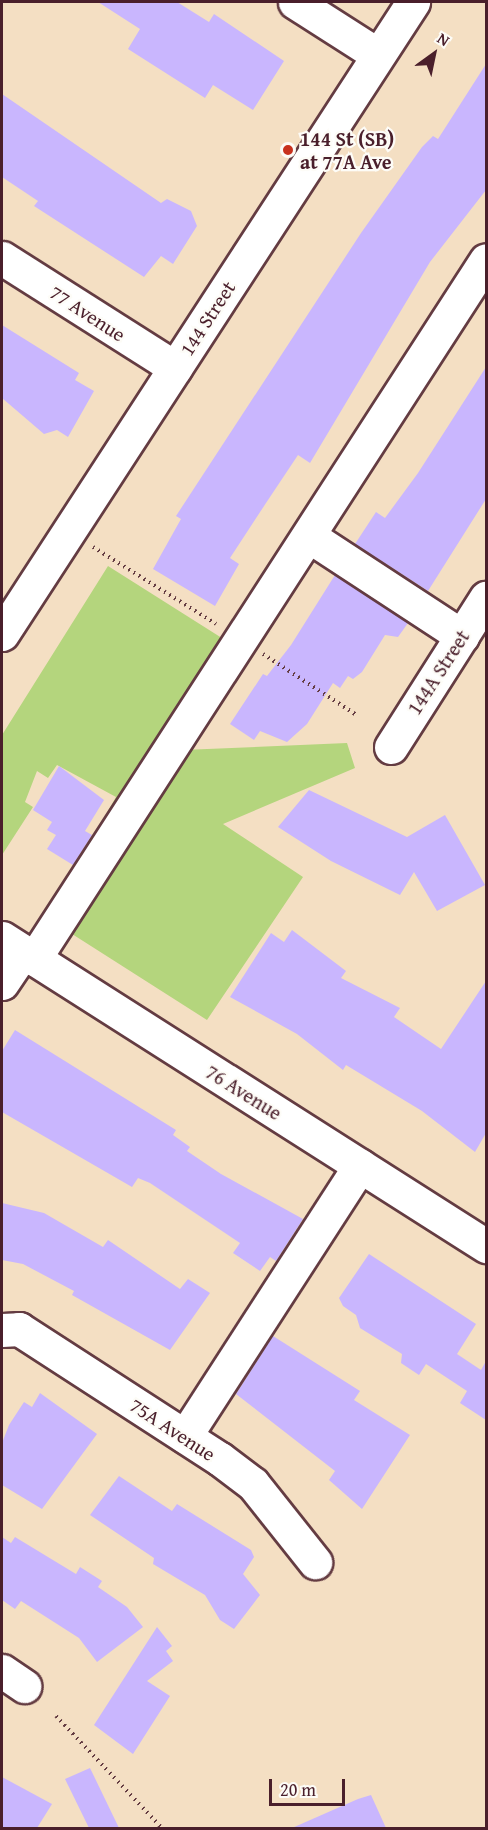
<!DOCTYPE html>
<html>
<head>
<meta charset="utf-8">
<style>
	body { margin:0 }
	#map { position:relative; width:488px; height:1830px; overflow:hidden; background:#f4dfc3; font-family:"Gentium Book Plus",serif }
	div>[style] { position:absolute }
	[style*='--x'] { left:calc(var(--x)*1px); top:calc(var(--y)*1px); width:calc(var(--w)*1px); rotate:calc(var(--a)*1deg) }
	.green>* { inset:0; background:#b4d57d }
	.building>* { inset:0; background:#c9b6fe }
	.path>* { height:4px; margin-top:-2px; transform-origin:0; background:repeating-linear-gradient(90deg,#643c42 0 1.5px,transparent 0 6px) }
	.roads { filter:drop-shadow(2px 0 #643c42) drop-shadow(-2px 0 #643c42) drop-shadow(0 2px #643c42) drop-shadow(0 -2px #643c42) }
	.minor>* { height:33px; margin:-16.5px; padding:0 16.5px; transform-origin:16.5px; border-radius:16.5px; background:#fff }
	.major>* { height:33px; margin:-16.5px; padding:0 16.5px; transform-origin:16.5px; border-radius:16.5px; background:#fff }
	.dots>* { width:16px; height:16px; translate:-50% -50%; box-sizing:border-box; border:3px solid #fdfcf7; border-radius:50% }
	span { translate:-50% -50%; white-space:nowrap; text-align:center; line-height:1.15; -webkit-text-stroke:4.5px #fdfcf7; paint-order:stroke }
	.poi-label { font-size:20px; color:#4a1f2b; font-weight:700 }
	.left { translate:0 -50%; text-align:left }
	.street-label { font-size:20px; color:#4a1f2b }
	.frame { position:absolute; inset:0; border:3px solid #4a1f2b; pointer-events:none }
	.north { position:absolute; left:404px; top:24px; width:60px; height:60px; -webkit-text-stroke:4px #fdfcf7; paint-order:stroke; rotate:33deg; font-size:16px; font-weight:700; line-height:24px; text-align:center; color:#4a1f2b }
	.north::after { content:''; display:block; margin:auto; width:21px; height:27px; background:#4a1f2b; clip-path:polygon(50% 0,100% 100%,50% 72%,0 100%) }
	.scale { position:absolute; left:269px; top:1779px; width:76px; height:27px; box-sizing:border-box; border:3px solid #4a1f2b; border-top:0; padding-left:8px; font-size:18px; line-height:21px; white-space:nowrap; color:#4a1f2b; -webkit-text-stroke:4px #fdfcf7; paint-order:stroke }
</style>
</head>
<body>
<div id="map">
	<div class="green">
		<i style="clip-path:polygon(108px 566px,225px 640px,183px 750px,347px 743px,355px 768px,223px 824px,303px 877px,207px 1020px,47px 918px,116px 797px,57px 765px,48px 778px,37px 771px,25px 802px,33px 807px,2px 855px,2px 735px)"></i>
	</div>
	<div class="building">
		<i style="clip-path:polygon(98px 2px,177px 2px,209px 22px,214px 14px,284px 61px,253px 110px,213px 85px,205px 98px,128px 49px,140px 29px)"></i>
		<i style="clip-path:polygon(486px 64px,486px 190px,430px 262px,310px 463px,298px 455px,266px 503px,230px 558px,239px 564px,215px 606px,153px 569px,181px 519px,176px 516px,361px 233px,422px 147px,433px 136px,438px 139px)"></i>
		<i style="clip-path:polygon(2px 94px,161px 203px,167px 199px,191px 211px,197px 226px,173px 264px,161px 256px,144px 277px,34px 206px,38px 201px,2px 177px)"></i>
		<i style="clip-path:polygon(2px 325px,79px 373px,75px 380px,94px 391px,68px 437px,57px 430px,44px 434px,2px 398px)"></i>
		<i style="clip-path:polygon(486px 367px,486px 499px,428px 591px,355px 544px,376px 512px,385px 518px,418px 473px)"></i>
		<i style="clip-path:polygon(335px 575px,408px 623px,398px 637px,385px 635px,362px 672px,353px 679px,348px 676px,340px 688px,333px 683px,307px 724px,287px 742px,260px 731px,254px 740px,230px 724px,263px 674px,267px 676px,291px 645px)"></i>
		<i style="clip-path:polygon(59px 766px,104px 800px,85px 831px,92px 835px,73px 865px,47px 849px,56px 835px,47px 830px,52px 822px,33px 810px)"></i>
		<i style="clip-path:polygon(309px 790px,407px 837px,445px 815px,485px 885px,437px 911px,414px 872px,400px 895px,331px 861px,278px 827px)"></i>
		<i style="clip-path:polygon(292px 930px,346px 971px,341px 978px,400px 1008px,394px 1017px,441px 1049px,486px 981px,486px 1133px,475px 1152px,422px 1111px,346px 1065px,343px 1070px,297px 1034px,230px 997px,271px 933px,284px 942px)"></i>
		<i style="clip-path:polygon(15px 1030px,176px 1130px,173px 1135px,190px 1147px,187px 1151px,221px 1174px,303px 1219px,276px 1261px,270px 1257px,260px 1271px,233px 1253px,240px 1243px,150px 1183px,138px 1178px,132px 1187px,2px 1112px,2px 1051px)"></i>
		<i style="clip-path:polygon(2px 1203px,44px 1213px,103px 1247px,108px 1240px,180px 1289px,188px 1279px,210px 1293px,170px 1350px,72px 1295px,74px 1291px,23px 1264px,2px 1260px)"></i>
		<i style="clip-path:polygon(369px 1254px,476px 1324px,457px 1354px,481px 1370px,486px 1361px,486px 1420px,460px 1403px,467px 1391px,426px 1364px,419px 1375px,401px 1363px,402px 1354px,360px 1328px,356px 1315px,343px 1306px,339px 1298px)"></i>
		<i style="clip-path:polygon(273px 1336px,360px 1391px,354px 1400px,410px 1435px,362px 1509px,329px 1480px,335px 1471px,236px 1394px)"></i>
		<i style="clip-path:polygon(40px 1393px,97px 1434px,42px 1509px,2px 1485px,2px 1443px,9px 1425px,24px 1402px,32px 1407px)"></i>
		<i style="clip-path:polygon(119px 1476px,172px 1511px,177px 1504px,251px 1550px,254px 1557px,243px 1574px,260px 1595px,234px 1629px,220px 1620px,205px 1595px,153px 1564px,154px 1558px,90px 1515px)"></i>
		<i style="clip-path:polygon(2px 1537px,11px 1543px,15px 1537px,76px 1574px,80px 1567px,102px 1581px,98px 1587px,127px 1607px,143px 1627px,97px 1662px,79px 1638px,21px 1601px,15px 1609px,2px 1600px)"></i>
		<i style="clip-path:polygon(157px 1627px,172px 1646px,166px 1651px,173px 1661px,147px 1681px,170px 1696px,133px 1754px,94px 1725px)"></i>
		<i style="clip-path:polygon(90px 1768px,119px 1828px,89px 1828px,65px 1779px)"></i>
		<i style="clip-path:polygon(2px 1777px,52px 1804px,37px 1828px,2px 1828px)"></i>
		<i style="clip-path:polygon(371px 1795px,386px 1828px,292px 1828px,358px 1799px)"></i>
	</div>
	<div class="path">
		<i style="--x:93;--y:547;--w:145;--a:32"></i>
		<i style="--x:263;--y:654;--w:113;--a:33.1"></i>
		<i style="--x:56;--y:1716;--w:154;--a:46.6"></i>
	</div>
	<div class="roads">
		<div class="minor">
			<i style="--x:295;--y:2;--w:98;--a:32.6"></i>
			<i style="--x:2;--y:258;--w:205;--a:32.4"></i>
			<i style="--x:309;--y:536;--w:183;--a:33.2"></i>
			<i style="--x:391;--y:747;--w:177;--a:-57.5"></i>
			<i style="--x:2;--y:938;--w:574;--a:32.47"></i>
			<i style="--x:34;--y:959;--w:832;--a:-57.11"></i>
			<i style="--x:2;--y:983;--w:37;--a:-56"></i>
			<i style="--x:2;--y:1330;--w:17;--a:-3"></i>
			<i style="--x:19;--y:1329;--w:239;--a:32.9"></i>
			<i style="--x:220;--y:1459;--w:41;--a:37.1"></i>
			<i style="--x:253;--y:1484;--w:100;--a:51.5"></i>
			<i style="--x:185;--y:1436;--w:322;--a:-57.1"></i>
			<i style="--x:2;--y:1671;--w:27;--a:34"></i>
		</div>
		<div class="major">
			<i style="--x:2;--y:634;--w:754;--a:-56.96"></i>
		</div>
	</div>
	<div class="dots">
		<i style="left:288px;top:150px;background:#c8321e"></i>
	</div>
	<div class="poi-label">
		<span class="left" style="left:300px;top:150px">144 St (SB)<br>at 77A Ave</span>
	</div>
	<div class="street-label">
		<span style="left:88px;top:313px;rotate:33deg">77 Avenue</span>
		<span style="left:207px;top:318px;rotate:-57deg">144 Street</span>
		<span style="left:438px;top:672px;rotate:-57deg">144A Street</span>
		<span style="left:244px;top:1092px;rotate:32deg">76 Avenue</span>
		<span style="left:173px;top:1429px;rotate:33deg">75A Avenue</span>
	</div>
	<div class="frame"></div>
	<div class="north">N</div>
	<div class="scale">20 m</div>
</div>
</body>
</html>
